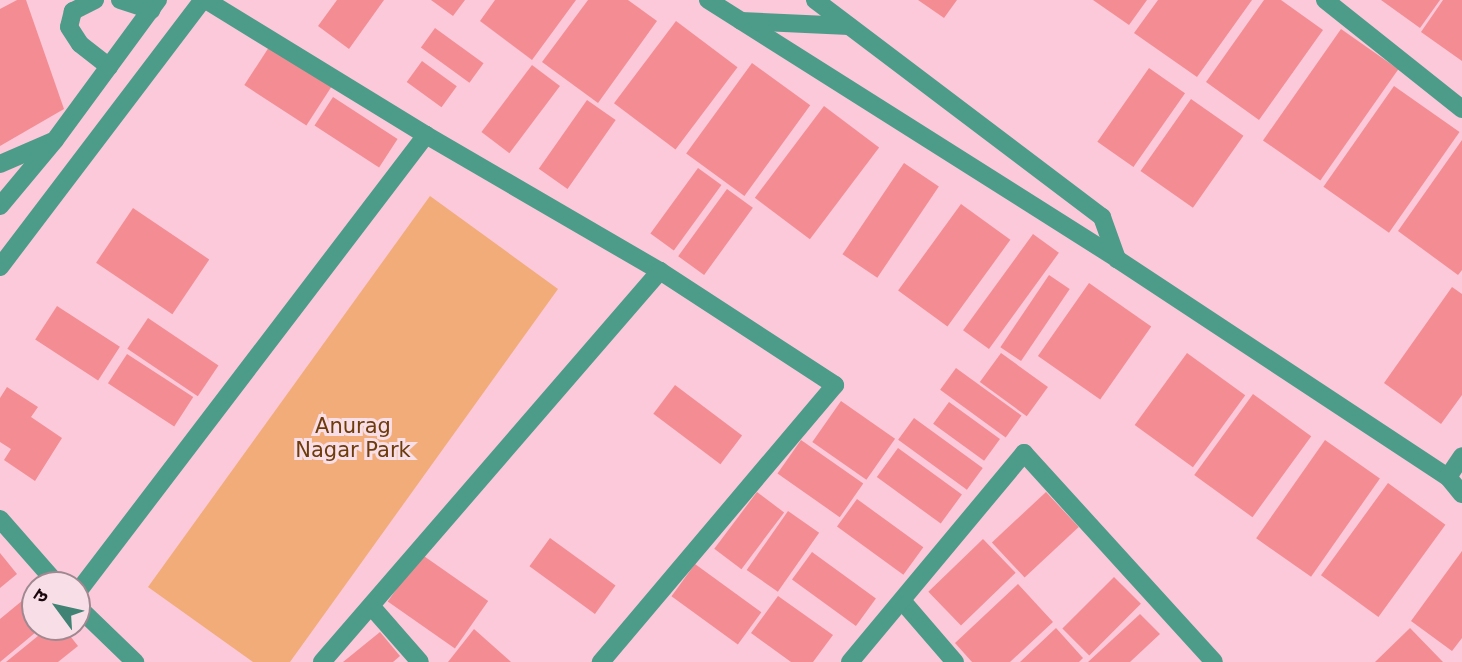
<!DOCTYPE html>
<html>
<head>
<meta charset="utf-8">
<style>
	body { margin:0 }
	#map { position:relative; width:1462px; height:662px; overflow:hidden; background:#fbc9d9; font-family:"DejaVu Sans","Noto Sans Devanagari",sans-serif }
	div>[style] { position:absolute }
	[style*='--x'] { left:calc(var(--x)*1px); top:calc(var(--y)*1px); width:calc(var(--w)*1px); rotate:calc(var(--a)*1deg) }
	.green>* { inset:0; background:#f2ac79 }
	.building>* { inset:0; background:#f38d93; transform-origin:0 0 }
	.minor>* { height:18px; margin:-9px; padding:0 9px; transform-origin:9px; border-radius:9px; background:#4d9c8a }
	span { translate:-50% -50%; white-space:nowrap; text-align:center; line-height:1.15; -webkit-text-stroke:6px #f8dee6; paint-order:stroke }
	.park-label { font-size:21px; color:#6e3b0b }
	.north { position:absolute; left:21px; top:571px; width:70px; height:70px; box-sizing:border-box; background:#f8dee6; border:2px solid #a08890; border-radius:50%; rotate:303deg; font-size:19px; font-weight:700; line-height:28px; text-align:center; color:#1b070e }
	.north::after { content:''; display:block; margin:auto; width:24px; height:32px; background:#408273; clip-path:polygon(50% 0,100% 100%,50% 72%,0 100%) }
</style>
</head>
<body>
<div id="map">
	<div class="green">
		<i style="clip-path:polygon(430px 196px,558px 289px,290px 662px,253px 662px,148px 587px)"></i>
	</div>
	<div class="building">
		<i style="clip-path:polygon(17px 0,26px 0,64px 109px,0 146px,0 9px)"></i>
		<i style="clip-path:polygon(337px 0,384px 0,349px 49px,318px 26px)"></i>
		<i style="clip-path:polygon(431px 0,465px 0,453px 16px)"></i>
		<i style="clip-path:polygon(495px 0,576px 0,532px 60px,480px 21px)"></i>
		<i style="clip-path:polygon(588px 0,628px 0,657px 21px,598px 103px,542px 62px)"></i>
		<i style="clip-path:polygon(918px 0,957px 0,944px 18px)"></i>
		<i style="clip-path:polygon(1093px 0,1147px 0,1129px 25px)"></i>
		<i style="clip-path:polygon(1158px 0,1252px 0,1197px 77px,1134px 33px)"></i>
		<i style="clip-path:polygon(1264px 0,1281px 0,1323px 30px,1259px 120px,1206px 82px)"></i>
		<i style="clip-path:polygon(1381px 0,1440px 0,1420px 28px)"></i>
		<i style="clip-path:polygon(1443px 0,1462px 0,1462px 61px,1421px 32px)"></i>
		<i style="left:676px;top:21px;width:77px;height:103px;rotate:37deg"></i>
		<i style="left:435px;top:28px;width:60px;height:24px;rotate:36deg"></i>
		<i style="left:1341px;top:29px;width:70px;height:136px;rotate:35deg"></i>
		<i style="left:271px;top:44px;width:74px;height:49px;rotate:33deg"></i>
		<i style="left:422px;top:61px;width:43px;height:26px;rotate:36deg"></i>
		<i style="left:752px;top:63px;width:72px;height:112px;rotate:36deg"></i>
		<i style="left:532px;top:65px;width:35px;height:84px;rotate:37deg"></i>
		<i style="left:1149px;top:68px;width:44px;height:90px;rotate:35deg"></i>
		<i style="left:1394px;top:86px;width:80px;height:123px;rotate:35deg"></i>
		<i style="left:333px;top:97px;width:77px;height:34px;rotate:33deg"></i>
		<i style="left:1191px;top:99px;width:64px;height:88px;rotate:35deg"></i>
		<i style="left:587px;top:100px;width:35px;height:84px;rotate:35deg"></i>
		<i style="left:824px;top:106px;width:69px;height:115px;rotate:37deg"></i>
		<i style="clip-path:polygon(1462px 140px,1462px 270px,1458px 275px,1398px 231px)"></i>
		<i style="left:904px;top:163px;width:42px;height:110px;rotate:34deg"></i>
		<i style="left:698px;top:168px;width:29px;height:81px;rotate:36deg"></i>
		<i style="left:727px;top:189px;width:32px;height:83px;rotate:36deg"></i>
		<i style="left:961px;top:204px;width:61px;height:107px;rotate:36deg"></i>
		<i style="left:133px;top:208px;width:92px;height:66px;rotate:34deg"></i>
		<i style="left:1033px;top:234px;width:32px;height:119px;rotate:36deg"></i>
		<i style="left:1049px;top:275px;width:25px;height:87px;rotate:34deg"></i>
		<i style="left:1089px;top:283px;width:76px;height:89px;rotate:35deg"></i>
		<i style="clip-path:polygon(1452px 287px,1462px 294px,1462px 395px,1441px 424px,1384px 383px)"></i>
		<i style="left:57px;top:306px;width:75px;height:40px;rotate:33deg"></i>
		<i style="left:148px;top:318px;width:85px;height:37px;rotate:34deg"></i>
		<i style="left:1001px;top:353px;width:58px;height:36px;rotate:36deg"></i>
		<i style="left:1187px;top:353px;width:72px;height:89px;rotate:36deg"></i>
		<i style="left:127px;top:354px;width:79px;height:35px;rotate:33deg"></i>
		<i style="left:956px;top:368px;width:81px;height:27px;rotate:36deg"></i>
		<i style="left:675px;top:385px;width:84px;height:36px;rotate:37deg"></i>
		<i style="clip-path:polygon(7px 387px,38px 407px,31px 417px,62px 438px,35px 481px,4px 460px,11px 449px,0 442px,0 398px)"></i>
		<i style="left:1253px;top:394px;width:72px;height:100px;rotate:36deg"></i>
		<i style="left:841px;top:401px;width:66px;height:50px;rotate:35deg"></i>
		<i style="left:949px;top:402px;width:63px;height:27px;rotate:36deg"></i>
		<i style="left:914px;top:418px;width:85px;height:27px;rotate:36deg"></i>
		<i style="left:801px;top:440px;width:76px;height:41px;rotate:35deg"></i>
		<i style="left:1325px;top:440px;width:67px;height:120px;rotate:35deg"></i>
		<i style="left:898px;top:448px;width:79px;height:36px;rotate:36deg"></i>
		<i style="left:1388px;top:483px;width:71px;height:114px;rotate:36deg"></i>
		<i style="left:757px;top:492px;width:34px;height:71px;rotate:37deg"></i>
		<i style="left:1046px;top:492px;width:48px;height:74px;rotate:47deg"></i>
		<i style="left:857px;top:499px;width:82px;height:34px;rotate:36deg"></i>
		<i style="left:788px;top:511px;width:38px;height:72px;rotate:35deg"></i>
		<i style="left:550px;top:538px;width:81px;height:35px;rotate:36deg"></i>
		<i style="left:983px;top:539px;width:47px;height:76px;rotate:46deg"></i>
		<i style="clip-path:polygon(1462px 551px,1462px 638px,1452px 651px,1411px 621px)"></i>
		<i style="left:812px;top:552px;width:79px;height:34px;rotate:36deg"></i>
		<i style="clip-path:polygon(0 553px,17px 574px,0 588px)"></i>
		<i style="left:421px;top:554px;width:82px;height:58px;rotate:35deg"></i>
		<i style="left:695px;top:564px;width:82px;height:40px;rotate:36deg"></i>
		<i style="left:1114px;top:577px;width:38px;height:73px;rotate:45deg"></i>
		<i style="clip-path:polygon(1018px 584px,1053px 622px,1010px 662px,972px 662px,955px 643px)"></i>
		<i style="clip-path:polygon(34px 591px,35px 627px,42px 627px,0 662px,0 619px)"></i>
		<i style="clip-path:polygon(778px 596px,833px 635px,813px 662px,791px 662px,751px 633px)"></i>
		<i style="clip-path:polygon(1140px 614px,1160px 634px,1130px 662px,1088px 662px)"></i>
		<i style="clip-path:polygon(49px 627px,63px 627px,78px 646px,58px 662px,6px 662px)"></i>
		<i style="clip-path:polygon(1056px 628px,1083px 658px,1079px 662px,1020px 662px)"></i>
		<i style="clip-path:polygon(1410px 628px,1443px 662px,1375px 662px)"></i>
		<i style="clip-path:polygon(474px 629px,511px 662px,448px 662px)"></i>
		<i style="clip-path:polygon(380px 632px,400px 656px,393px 662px,343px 662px)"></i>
	</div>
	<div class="minor">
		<i style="--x:95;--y:0;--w:25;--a:153"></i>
		<i style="--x:73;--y:11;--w:16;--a:104"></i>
		<i style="--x:69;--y:27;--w:20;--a:57"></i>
		<i style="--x:80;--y:44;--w:37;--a:38"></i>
		<i style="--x:120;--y:0;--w:33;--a:18"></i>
		<i style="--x:708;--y:0;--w:484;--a:32.3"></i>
		<i style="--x:1117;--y:259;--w:396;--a:33.4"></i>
		<i style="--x:1448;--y:477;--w:22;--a:51"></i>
		<i style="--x:815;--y:0;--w:360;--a:37.1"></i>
		<i style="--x:1102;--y:217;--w:45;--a:70.3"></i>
		<i style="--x:1325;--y:0;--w:175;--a:38.5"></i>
		<i style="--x:741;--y:21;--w:108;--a:2.7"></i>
		<i style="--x:426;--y:135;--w:271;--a:30.2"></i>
		<i style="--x:0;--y:164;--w:56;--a:-23.3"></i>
		<i style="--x:0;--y:206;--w:86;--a:-50.2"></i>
		<i style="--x:55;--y:140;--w:174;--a:-53.7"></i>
		<i style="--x:0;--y:267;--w:335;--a:-52.8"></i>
		<i style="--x:1448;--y:477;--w:25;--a:-56"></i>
		<i style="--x:0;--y:519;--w:88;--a:48.7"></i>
		<i style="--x:77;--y:593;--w:576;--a:-52.69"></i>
		<i style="--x:426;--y:135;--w:258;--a:-148.5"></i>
		<i style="--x:904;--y:603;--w:78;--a:49.2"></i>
		<i style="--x:77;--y:606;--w:81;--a:44"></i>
		<i style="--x:371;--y:606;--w:74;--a:48.8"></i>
		<i style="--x:322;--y:662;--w:517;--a:-49.16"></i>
		<i style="--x:660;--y:271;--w:209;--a:33.1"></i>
		<i style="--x:835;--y:385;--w:363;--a:130.2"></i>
		<i style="--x:850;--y:662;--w:272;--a:-50.2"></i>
		<i style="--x:1024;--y:453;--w:282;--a:47.7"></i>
	</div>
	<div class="park-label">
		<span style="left:353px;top:438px">Anurag<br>Nagar Park</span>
	</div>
	<div class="north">उ</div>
</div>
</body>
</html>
